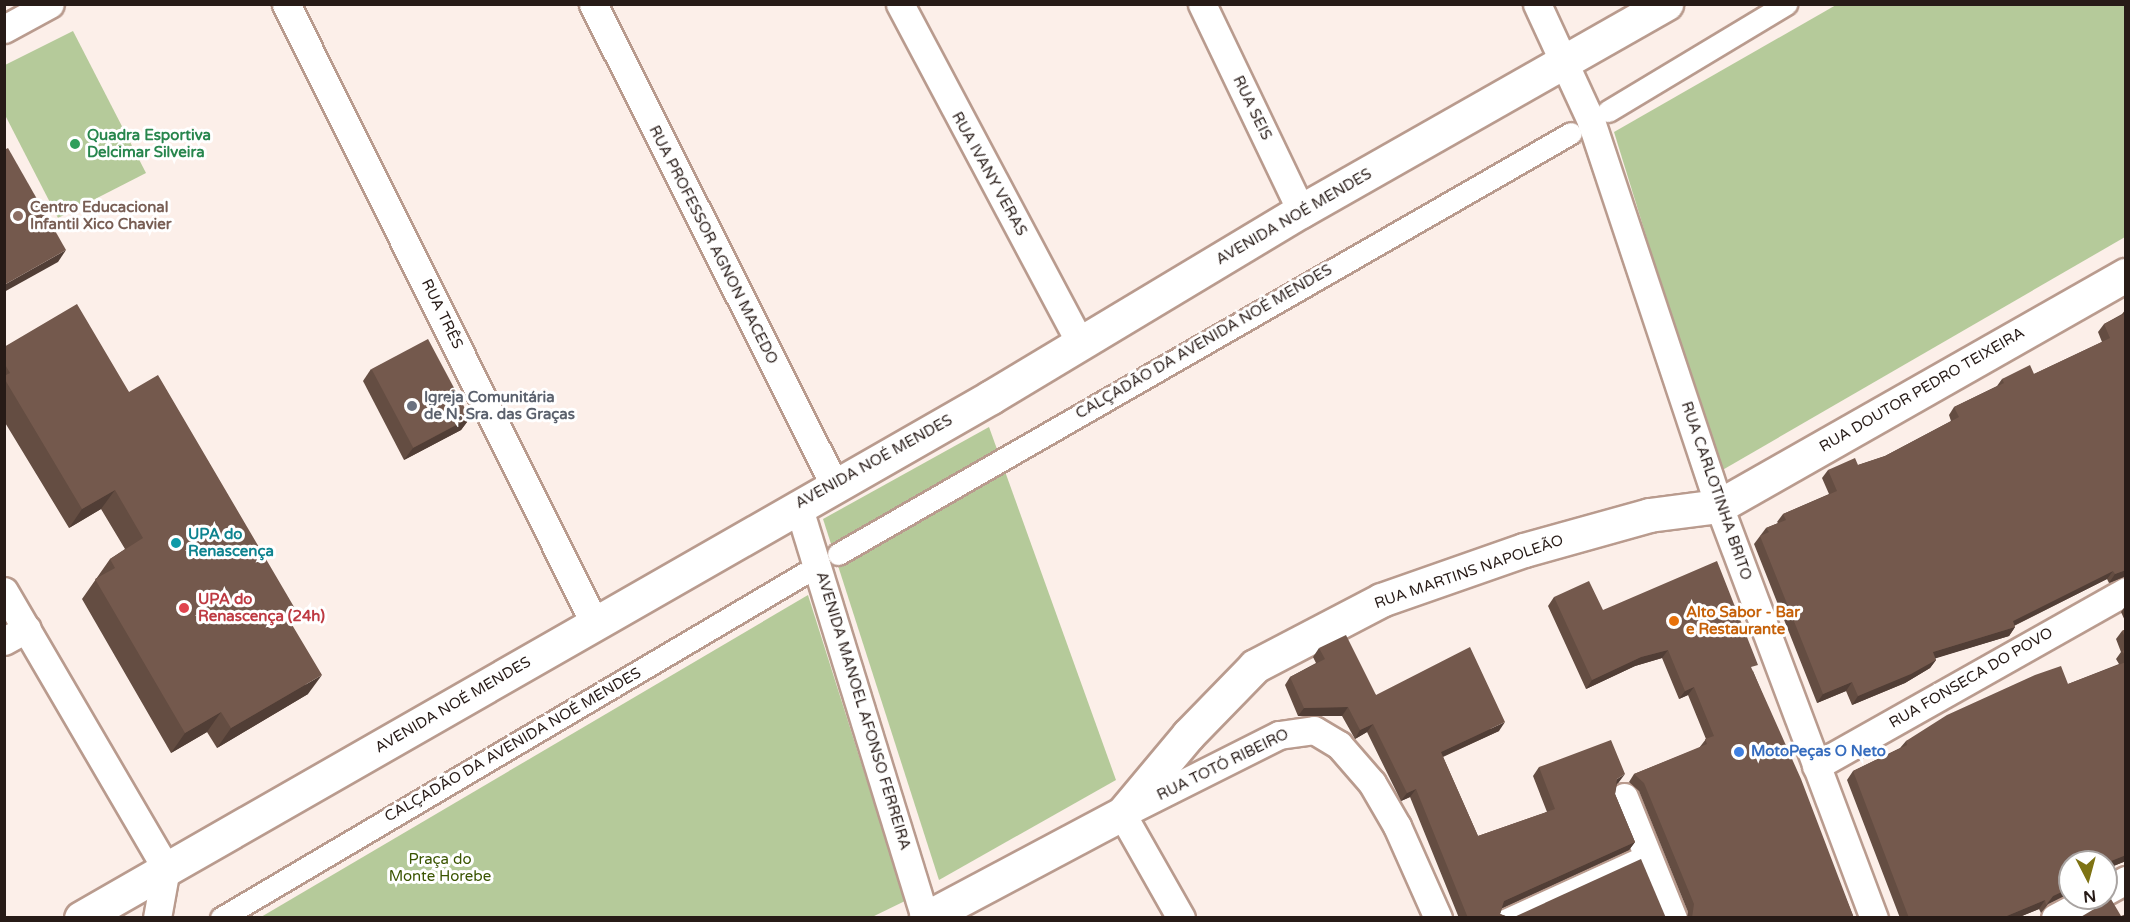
<!DOCTYPE html>
<html>
<head>
<meta charset="utf-8">
<style>
	body { margin:0 }
	#map { position:relative; width:2130px; height:922px; overflow:hidden; background:#fcefe9; font-family:"Varela Round",sans-serif }
	div>[style] { position:absolute }
	[style*='--x'] { left:calc(var(--x)*1px); top:calc(var(--y)*1px); width:calc(var(--w)*1px); rotate:calc(var(--a)*1deg) }
	.green>* { inset:0; background:#b5ca9a }
	.roads { filter:drop-shadow(2px 0 #b99b8e) drop-shadow(-2px 0 #b99b8e) drop-shadow(0 2px #b99b8e) drop-shadow(0 -2px #b99b8e) }
	.service>* { height:14px; margin:-7px; padding:0 7px; transform-origin:7px; border-radius:7px; background:#fff }
	.pedestrian>* { height:21px; margin:-10.5px; padding:0 10.5px; transform-origin:10.5px; border-radius:10.5px; background:#fff }
	.minor>* { height:27px; margin:-13.5px; padding:0 13.5px; transform-origin:13.5px; border-radius:13.5px; background:#fff }
	.secondary>* { height:33px; margin:-16.5px; padding:0 16.5px; transform-origin:16.5px; border-radius:16.5px; background:#fff }
	.wall>* { inset:0; background:#644d42 }
	.shaded-wall>* { inset:0; background:#513e36 }
	.building>* { inset:0; background:#74594d; transform-origin:0 0 }
	.dots>* { width:16px; height:16px; translate:-50% -50%; box-sizing:border-box; border:3px solid #fff; border-radius:50% }
	span { translate:-50% -50%; white-space:nowrap; text-align:center; line-height:1.15; -webkit-text-stroke:6px #fff; paint-order:stroke }
	.street-label { font-size:15px; color:#271b17 }
	.leisure-label { font-size:15px; color:#27864d; font-weight:700 }
	.left { translate:0 -50%; text-align:left }
	.education-label { font-size:15px; color:#785e54; font-weight:700 }
	.worship-label { font-size:15px; color:#5b616d; font-weight:700 }
	.culture-label { font-size:15px; color:#0d838f; font-weight:700 }
	.health-label { font-size:15px; color:#be3a42; font-weight:700 }
	.food-label { font-size:15px; color:#c56008; font-weight:700 }
	.shop-label { font-size:15px; color:#366cbe; font-weight:700 }
	.park-label { font-size:15px; color:#3a5400 }
	.frame { position:absolute; inset:0; border:6px solid #271b17; pointer-events:none }
	.north { position:absolute; left:2058px; top:850px; width:60px; height:60px; box-sizing:border-box; background:#fff; border:2px solid #a9a4a2; border-radius:50%; rotate:174deg; font-size:16px; font-weight:700; line-height:24px; text-align:center; color:#271b17 }
	.north::after { content:''; display:block; margin:auto; width:21px; height:27px; background:#7e7314; clip-path:polygon(50% 0,100% 100%,50% 72%,0 100%) }
</style>
</head>
<body>
<div id="map">
	<div class="green">
		<i style="clip-path:polygon(1836px 5px,2125px 5px,2125px 237px,1719px 472px,1614px 132px)"></i>
		<i style="clip-path:polygon(73px 31px,146px 173px,58px 218px,5px 115px,5px 65px)"></i>
		<i style="clip-path:polygon(989px 427px,1116px 780px,939px 880px,823px 519px)"></i>
		<i style="clip-path:polygon(808px 595px,905px 901px,870px 918px,261px 917px)"></i>
	</div>
	<div class="roads">
		<div class="service">
			<i style="--x:1502;--y:918;--w:159;--a:-24.5"></i>
		</div>
		<div class="pedestrian">
			<i style="--x:1608;--y:111;--w:208;--a:-31"></i>
			<i style="--x:838;--y:554;--w:845;--a:-29.87"></i>
			<i style="--x:221;--y:918;--w:678;--a:-30.57"></i>
		</div>
		<div class="minor">
			<i style="--x:286;--y:4;--w:693;--a:63.51"></i>
			<i style="--x:593;--y:4;--w:537;--a:63.34"></i>
			<i style="--x:900;--y:4;--w:384;--a:62"></i>
			<i style="--x:1202;--y:4;--w:229;--a:64.4"></i>
			<i style="--x:1537;--y:4;--w:129;--a:65.2"></i>
			<i style="--x:1591;--y:121;--w:406;--a:71.6"></i>
			<i style="--x:1719;--y:506;--w:440;--a:69.4"></i>
			<i style="--x:4;--y:29;--w:52;--a:-28.5"></i>
			<i style="--x:798;--y:505;--w:432;--a:72.9"></i>
			<i style="--x:4;--y:591;--w:321;--a:59.7"></i>
			<i style="--x:166;--y:868;--w:51;--a:100.2"></i>
			<i style="--x:4;--y:641;--w:26;--a:-29"></i>
			<i style="--x:1816;--y:766;--w:356;--a:-29.4"></i>
			<i style="--x:1624;--y:797;--w:131;--a:68"></i>
			<i style="--x:2106;--y:891;--w:23;--a:-29"></i>
			<i style="--x:1181;--y:918;--w:120;--a:-119.6"></i>
			<i style="--x:1122;--y:814;--w:176;--a:-26.7"></i>
			<i style="--x:1279;--y:735;--w:35;--a:-8"></i>
			<i style="--x:1314;--y:730;--w:29;--a:31"></i>
			<i style="--x:1339;--y:745;--w:50;--a:49"></i>
			<i style="--x:1372;--y:783;--w:50;--a:59.8"></i>
			<i style="--x:1397;--y:826;--w:101;--a:66"></i>
			<i style="--x:2055;--y:918;--w:42;--a:-28.4"></i>
		</div>
		<div class="secondary">
			<i style="--x:81;--y:918;--w:1049;--a:-29.79"></i>
			<i style="--x:991;--y:397;--w:362;--a:-31"></i>
			<i style="--x:1301;--y:211;--w:420;--a:-29.6"></i>
			<i style="--x:926;--y:918;--w:222;--a:-28"></i>
			<i style="--x:1122;--y:814;--w:103;--a:-50.1"></i>
			<i style="--x:1188;--y:735;--w:96;--a:-45.8"></i>
			<i style="--x:1255;--y:666;--w:142;--a:-27.6"></i>
			<i style="--x:1381;--y:600;--w:151;--a:-19.3"></i>
			<i style="--x:1524;--y:550;--w:130;--a:-15.6"></i>
			<i style="--x:1649;--y:515;--w:71;--a:-7.3"></i>
			<i style="--x:1719;--y:506;--w:468;--a:-29.6"></i>
		</div>
	</div>
	<div class="wall">
		<i style="clip-path:polygon(2126px 309px,2126px 576px,2109px 583px,2107px 579px,2014px 626px,2015px 627px,2009px 636px,1935px 658px,1936px 660px,1930px 668px,1905px 683px,1852px 705px,1846px 691px,1817px 703px,1754px 544px,1766px 528px,1778px 523px,1777px 522px,1783px 514px,1829px 494px,1822px 478px,1828px 470px,1858px 465px,1885px 456px,1951px 421px,1949px 415px,1954px 407px,1997px 386px,2002px 379px,2034px 374px,2102px 342px,2098px 332px,2104px 324px,2122px 314px)"></i>
		<i style="clip-path:polygon(4px 347px,129px 392px,297px 612px,290px 622px,308px 694px,217px 748px,207px 732px,171px 753px,82px 599px,110px 559px,125px 549px,101px 509px,69px 528px,4px 421px)"></i>
		<i style="clip-path:polygon(371px 369px,470px 418px,461px 430px,404px 460px,363px 381px)"></i>
		<i style="clip-path:polygon(1554px 597px,1603px 610px,1753px 671px,1854px 918px,1687px 918px,1688px 912px,1639px 791px,1629px 782px,1634px 774px,1699px 748px,1706px 739px,1688px 695px,1679px 699px,1662px 658px,1635px 666px,1586px 689px,1548px 606px)"></i>
		<i style="clip-path:polygon(2126px 605px,2126px 623px,2121px 612px)"></i>
		<i style="clip-path:polygon(2126px 629px,2126px 861px,2106px 869px,2106px 862px,2070px 862px,2070px 893px,2048px 904px,2041px 913px,2039px 909px,2017px 918px,1900px 918px,1847px 780px,1853px 771px,1900px 748px,1906px 741px,2068px 684px,2119px 664px,2116px 659px,2121px 652px,2116px 639px,2122px 631px)"></i>
		<i style="clip-path:polygon(1319px 648px,1376px 695px,1499px 731px,1443px 757px,1478px 836px,1547px 812px,1533px 776px,1539px 767px,1619px 782px,1617px 784px,1615px 794px,1635px 842px,1629px 850px,1502px 908px,1500px 914px,1511px 918px,1459px 918px,1410px 797px,1401px 801px,1367px 732px,1355px 739px,1342px 716px,1298px 716px,1285px 685px,1290px 677px,1316px 663px,1313px 657px)"></i>
	</div>
	<div class="shaded-wall">
		<i style="clip-path:polygon(66px 250px,58px 262px,4px 292px,4px 285px)"></i>
		<i style="clip-path:polygon(470px 418px,461px 430px,404px 460px,413px 448px)"></i>
		<i style="clip-path:polygon(115px 490px,101px 509px,69px 528px,82px 509px)"></i>
		<i style="clip-path:polygon(2126px 570px,2126px 576px,2109px 583px,2115px 574px)"></i>
		<i style="clip-path:polygon(2113px 571px,2107px 579px,2007px 629px,2013px 621px)"></i>
		<i style="clip-path:polygon(297px 612px,284px 632px,288px 618px)"></i>
		<i style="clip-path:polygon(2015px 627px,2009px 636px,1927px 661px,1933px 652px)"></i>
		<i style="clip-path:polygon(1668px 650px,1662px 658px,1635px 666px,1586px 689px,1592px 680px,1641px 657px)"></i>
		<i style="clip-path:polygon(1936px 660px,1930px 668px,1905px 683px,1852px 705px,1858px 696px)"></i>
		<i style="clip-path:polygon(322px 675px,308px 694px,217px 748px,231px 728px)"></i>
		<i style="clip-path:polygon(1852px 682px,1846px 691px,1817px 703px,1823px 694px)"></i>
		<i style="clip-path:polygon(1694px 687px,1688px 695px,1679px 699px,1685px 691px)"></i>
		<i style="clip-path:polygon(1348px 707px,1342px 716px,1298px 716px,1304px 708px)"></i>
		<i style="clip-path:polygon(221px 712px,207px 732px,171px 753px,185px 733px)"></i>
		<i style="clip-path:polygon(1505px 722px,1499px 731px,1435px 760px,1441px 752px)"></i>
		<i style="clip-path:polygon(1373px 724px,1367px 732px,1355px 739px,1360px 730px)"></i>
		<i style="clip-path:polygon(1625px 774px,1619px 782px,1611px 788px,1617px 779px)"></i>
		<i style="clip-path:polygon(1416px 789px,1410px 797px,1401px 801px,1407px 793px)"></i>
		<i style="clip-path:polygon(1635px 842px,1629px 850px,1498px 910px,1504px 901px)"></i>
		<i style="clip-path:polygon(2126px 855px,2126px 861px,2106px 869px,2106px 863px)"></i>
		<i style="clip-path:polygon(2070px 888px,2070px 893px,2048px 904px,2041px 913px,2053px 896px)"></i>
		<i style="clip-path:polygon(2045px 900px,2039px 909px,2017px 918px,2002px 918px)"></i>
	</div>
	<div class="building">
		<i style="clip-path:polygon(8px 148px,66px 250px,4px 285px,4px 150px)"></i>
		<i style="clip-path:polygon(77px 304px,129px 392px,158px 375px,297px 612px,288px 618px,322px 675px,231px 728px,221px 712px,185px 733px,95px 579px,115px 568px,110px 559px,143px 538px,115px 490px,82px 509px,4px 378px,4px 376px,10px 373px,4px 363px,4px 347px)"></i>
		<i style="clip-path:polygon(2126px 313px,2126px 570px,2115px 574px,2113px 571px,2013px 621px,2015px 627px,1933px 652px,1936px 660px,1911px 674px,1858px 696px,1852px 682px,1823px 694px,1760px 536px,1769px 532px,1766px 528px,1786px 520px,1783px 514px,1837px 491px,1828px 470px,1855px 458px,1858px 465px,1885px 456px,1959px 417px,1954px 407px,2004px 383px,2002px 379px,2030px 365px,2034px 374px,2110px 338px,2104px 324px)"></i>
		<i style="left:428px;top:339px;width:89px;height:64px;rotate:62deg"></i>
		<i style="clip-path:polygon(1717px 561px,1758px 665px,1751px 667px,1801px 779px,1854px 918px,1692px 918px,1694px 904px,1644px 783px,1634px 774px,1707px 744px,1705px 739px,1714px 736px,1694px 687px,1685px 691px,1668px 650px,1641px 657px,1592px 680px,1554px 597px,1589px 581px,1603px 610px)"></i>
		<i style="clip-path:polygon(2126px 629px,2126px 639px,2122px 631px)"></i>
		<i style="clip-path:polygon(1346px 635px,1376px 695px,1470px 647px,1505px 722px,1441px 752px,1478px 836px,1555px 809px,1539px 767px,1611px 740px,1625px 774px,1617px 779px,1615px 794px,1635px 842px,1504px 901px,1500px 914px,1511px 918px,1468px 918px,1416px 789px,1407px 793px,1373px 724px,1360px 730px,1348px 707px,1304px 708px,1290px 677px,1325px 659px,1319px 648px)"></i>
		<i style="clip-path:polygon(2126px 649px,2126px 657px,2122px 651px)"></i>
		<i style="clip-path:polygon(2126px 662px,2126px 855px,2106px 863px,2106px 862px,2070px 862px,2070px 888px,2053px 896px,2046px 905px,2045px 900px,2002px 918px,1909px 918px,1853px 771px,1907px 745px,1906px 741px,1947px 715px,2035px 675px,2061px 666px,2068px 684px)"></i>
		<i style="clip-path:polygon(1641px 859px,1666px 918px,1512px 918px)"></i>
		<i style="clip-path:polygon(2111px 899px,2121px 916px,2126px 914px,2126px 918px,2079px 918px)"></i>
	</div>
	<div class="dots">
		<i style="left:75px;top:144px;background:#2e9e5b"></i>
		<i style="left:18px;top:216px;background:#8d6e63"></i>
		<i style="left:412px;top:406px;background:#6b7280"></i>
		<i style="left:176px;top:543px;background:#0f9aa8"></i>
		<i style="left:184px;top:608px;background:#e0444e"></i>
		<i style="left:1674px;top:621px;background:#e8710a"></i>
		<i style="left:1739px;top:752px;background:#3f7fe0"></i>
	</div>
	<div class="street-label">
		<span style="left:1252px;top:108px;rotate:64deg">RUA SEIS</span>
		<span style="left:989px;top:174px;rotate:61deg">RUA IVANY VERAS</span>
		<span style="left:1294px;top:217px;rotate:-30deg">AVENIDA NOÉ MENDES</span>
		<span style="left:713px;top:245px;rotate:63deg">RUA PROFESSOR AGNON MACEDO</span>
		<span style="left:442px;top:314px;rotate:64deg">RUA TRÊS</span>
		<span style="left:1204px;top:342px;rotate:-30deg">CALÇADÃO DA AVENIDA NOÉ MENDES</span>
		<span style="left:1922px;top:390px;rotate:-30deg">RUA DOUTOR PEDRO TEIXEIRA</span>
		<span style="left:874px;top:462px;rotate:-29deg">AVENIDA NOÉ MENDES</span>
		<span style="left:1716px;top:491px;rotate:71deg">RUA CARLOTINHA BRITO</span>
		<span style="left:1469px;top:572px;rotate:-19deg">RUA MARTINS NAPOLEÃO</span>
		<span style="left:1971px;top:678px;rotate:-30deg">RUA FONSECA DO POVO</span>
		<span style="left:453px;top:705px;rotate:-30deg">AVENIDA NOÉ MENDES</span>
		<span style="left:863px;top:711px;rotate:73deg">AVENIDA MANOEL AFONSO FERREIRA</span>
		<span style="left:513px;top:745px;rotate:-30deg">CALÇADÃO DA AVENIDA NOÉ MENDES</span>
		<span style="left:1223px;top:765px;rotate:-26deg">RUA TOTÓ RIBEIRO</span>
	</div>
	<div class="leisure-label">
		<span class="left" style="left:87px;top:144px">Quadra Esportiva<br>Delcimar Silveira</span>
	</div>
	<div class="education-label">
		<span class="left" style="left:30px;top:216px">Centro Educacional<br>Infantil Xico Chavier</span>
	</div>
	<div class="worship-label">
		<span class="left" style="left:424px;top:406px">Igreja Comunitária<br>de N. Sra. das Graças</span>
	</div>
	<div class="culture-label">
		<span class="left" style="left:188px;top:543px">UPA do<br>Renascença</span>
	</div>
	<div class="health-label">
		<span class="left" style="left:198px;top:608px">UPA do<br>Renascença (24h)</span>
	</div>
	<div class="food-label">
		<span class="left" style="left:1686px;top:621px">Alto Sabor - Bar<br>e Restaurante</span>
	</div>
	<div class="shop-label">
		<span class="left" style="left:1751px;top:752px">MotoPeças O Neto</span>
	</div>
	<div class="park-label">
		<span style="left:440px;top:868px">Praça do<br>Monte Horebe</span>
	</div>
	<div class="frame"></div>
	<div class="north">N</div>
</div>
</body>
</html>
